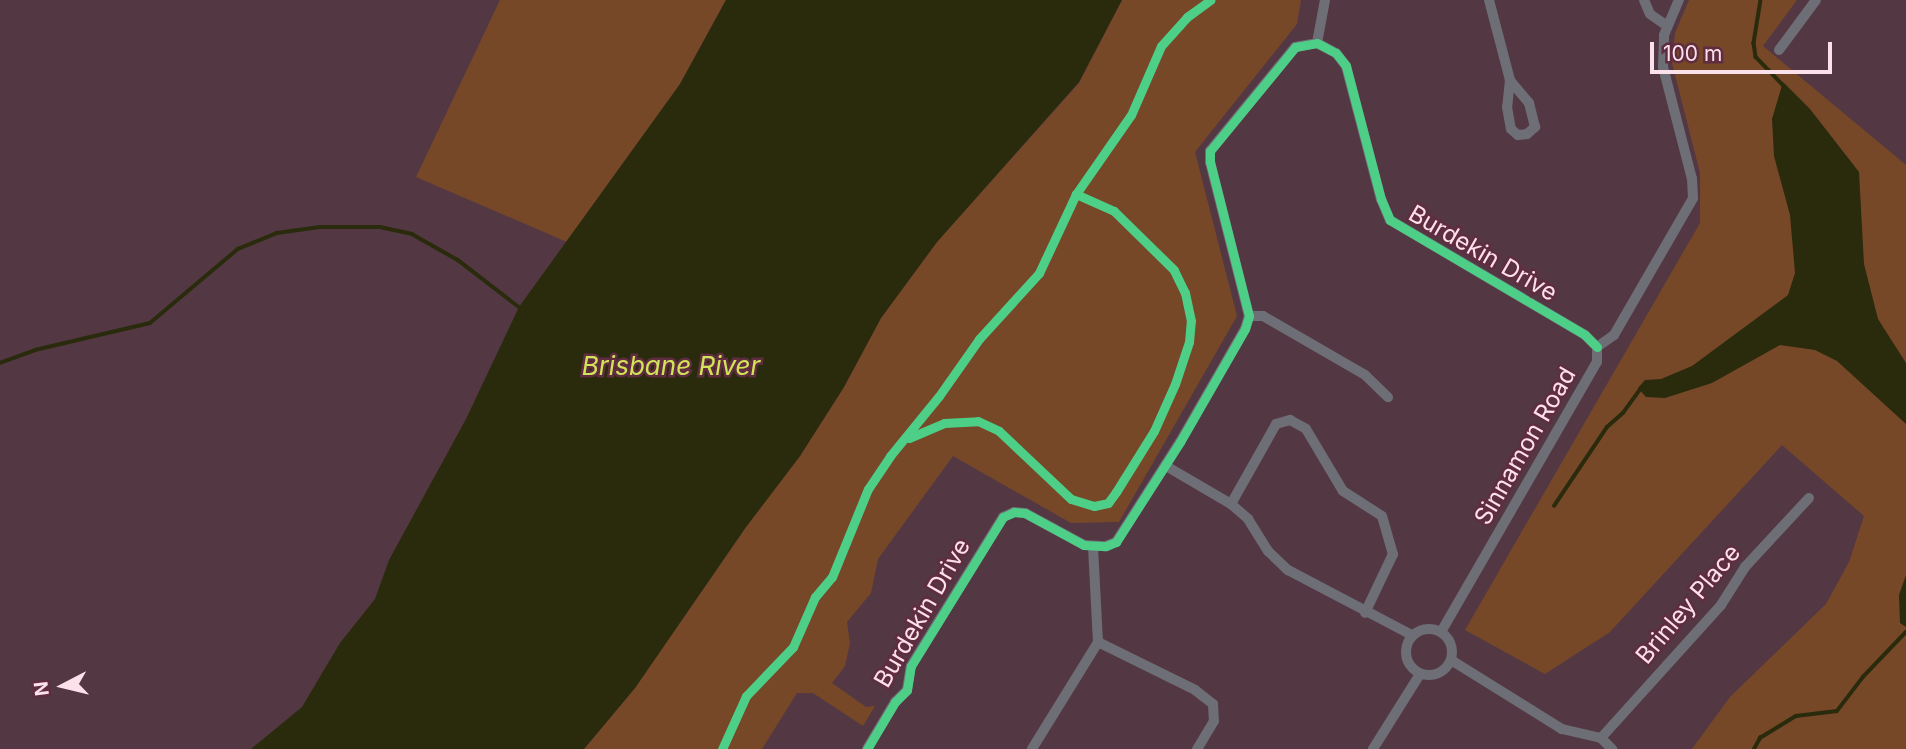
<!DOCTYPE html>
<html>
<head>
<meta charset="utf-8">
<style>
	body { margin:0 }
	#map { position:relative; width:1906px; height:749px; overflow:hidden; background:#533843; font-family:Inter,sans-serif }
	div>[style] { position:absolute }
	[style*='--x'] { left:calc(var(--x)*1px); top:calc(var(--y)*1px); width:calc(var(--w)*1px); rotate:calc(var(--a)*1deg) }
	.green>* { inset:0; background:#764828 }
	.water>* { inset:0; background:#292b0c }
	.stream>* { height:3.5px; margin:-1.75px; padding:0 1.75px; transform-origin:1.75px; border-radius:1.75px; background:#292b0c }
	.minor>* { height:10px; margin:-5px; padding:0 5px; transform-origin:5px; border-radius:5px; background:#6e6f76 }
	.minor>.ring { margin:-5px; padding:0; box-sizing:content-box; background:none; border:10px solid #6e6f76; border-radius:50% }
	.cycleway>* { height:9px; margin:-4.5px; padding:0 4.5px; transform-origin:4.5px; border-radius:4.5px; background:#4dcf88 }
	span { translate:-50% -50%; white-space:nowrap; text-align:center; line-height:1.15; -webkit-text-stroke:5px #5f2c40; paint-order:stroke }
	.street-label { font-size:24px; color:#fce1ea }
	.water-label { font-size:26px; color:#d2e358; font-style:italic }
	.north { position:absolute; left:28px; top:651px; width:70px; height:70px; -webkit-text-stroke:5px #5f2c40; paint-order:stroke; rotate:263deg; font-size:19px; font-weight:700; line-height:28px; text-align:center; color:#fce1ea }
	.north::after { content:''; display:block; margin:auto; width:24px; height:32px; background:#fce1ea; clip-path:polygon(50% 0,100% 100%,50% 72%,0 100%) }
	.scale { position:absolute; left:1650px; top:42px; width:182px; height:32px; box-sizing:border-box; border:4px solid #fce1ea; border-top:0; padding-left:9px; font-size:21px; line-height:24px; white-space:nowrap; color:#fce1ea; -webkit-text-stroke:5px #5f2c40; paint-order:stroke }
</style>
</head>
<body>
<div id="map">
	<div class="green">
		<i style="clip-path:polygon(500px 0,726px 0,680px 84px,567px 242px,416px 177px)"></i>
		<i style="clip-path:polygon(1122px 0,1301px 0,1297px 24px,1195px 152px,1237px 316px,1119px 522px,1071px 523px,953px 456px,878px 559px,871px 593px,847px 622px,850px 643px,845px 666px,832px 683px,866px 707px,875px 706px,863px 726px,813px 693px,797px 693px,762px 749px,584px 749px,635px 688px,746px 527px,800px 456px,844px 387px,881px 318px,937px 242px,1079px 83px)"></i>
		<i style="clip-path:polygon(1689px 0,1797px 0,1763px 46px,1906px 165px,1906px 749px,1692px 749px,1730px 697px,1826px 604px,1849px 562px,1864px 516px,1782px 445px,1610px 632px,1545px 674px,1465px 630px,1700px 223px,1700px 173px,1672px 63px,1675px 33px)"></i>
	</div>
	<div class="water">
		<i style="clip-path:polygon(726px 0,1122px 0,1079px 82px,937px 242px,881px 318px,844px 387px,800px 456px,746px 527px,635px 688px,584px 749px,251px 749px,302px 707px,340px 643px,375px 599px,389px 560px,466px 419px,519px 307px,680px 84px)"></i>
		<i style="clip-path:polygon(1783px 82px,1810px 109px,1859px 172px,1864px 264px,1878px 319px,1906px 363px,1906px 424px,1837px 361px,1815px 350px,1780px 345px,1712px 383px,1665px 398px,1646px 397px,1638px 388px,1645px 380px,1661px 379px,1692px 366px,1788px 295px,1795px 273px,1790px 215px,1774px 156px,1772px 119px)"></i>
		<i style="clip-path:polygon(1906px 575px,1906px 627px,1900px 623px,1899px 595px)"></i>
	</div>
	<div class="stream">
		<i style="--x:1761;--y:0;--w:44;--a:99.2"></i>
		<i style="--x:1754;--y:43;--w:14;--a:82"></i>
		<i style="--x:1756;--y:57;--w:40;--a:46"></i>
		<i style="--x:0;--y:363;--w:37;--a:-20"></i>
		<i style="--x:35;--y:350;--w:118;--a:-13.2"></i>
		<i style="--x:150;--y:323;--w:115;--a:-40.1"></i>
		<i style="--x:238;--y:249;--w:42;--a:-22.3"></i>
		<i style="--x:277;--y:233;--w:43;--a:-7.9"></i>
		<i style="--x:320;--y:227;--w:60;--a:0"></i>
		<i style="--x:380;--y:227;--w:33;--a:12"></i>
		<i style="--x:412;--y:234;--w:53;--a:29.5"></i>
		<i style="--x:458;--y:260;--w:77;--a:37.6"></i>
		<i style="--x:1554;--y:506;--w:95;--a:-56.1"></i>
		<i style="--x:1607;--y:427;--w:21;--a:-41"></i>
		<i style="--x:1623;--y:413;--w:31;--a:-54"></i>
		<i style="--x:1754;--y:749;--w:13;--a:-61"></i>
		<i style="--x:1760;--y:738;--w:42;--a:-31.4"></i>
		<i style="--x:1796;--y:716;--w:41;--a:-7"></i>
		<i style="--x:1837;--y:711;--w:43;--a:-52.6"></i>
		<i style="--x:1863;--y:677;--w:62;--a:-46.3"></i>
	</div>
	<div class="minor">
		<i style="--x:1489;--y:0;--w:83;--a:75.3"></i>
		<i style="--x:1510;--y:80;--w:27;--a:96"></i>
		<i style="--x:1507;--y:107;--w:22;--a:80"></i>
		<i style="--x:1511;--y:129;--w:9;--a:41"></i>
		<i style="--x:1518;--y:135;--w:9;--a:-6"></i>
		<i style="--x:1527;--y:134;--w:11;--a:-41"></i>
		<i style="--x:1535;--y:127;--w:25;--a:-104"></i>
		<i style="--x:1529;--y:103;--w:30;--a:-130"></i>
		<i style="--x:1644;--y:0;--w:15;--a:67"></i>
		<i style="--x:1650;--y:14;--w:19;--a:35"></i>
		<i style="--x:1317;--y:43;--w:44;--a:-79.5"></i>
		<i style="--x:1779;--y:50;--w:62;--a:-53.5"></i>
		<i style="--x:1249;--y:316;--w:14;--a:0"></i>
		<i style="--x:1263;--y:316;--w:118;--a:30"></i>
		<i style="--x:1365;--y:375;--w:32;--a:44"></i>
		<i style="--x:1166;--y:466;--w:75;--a:30.3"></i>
		<i style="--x:1231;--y:504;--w:23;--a:41"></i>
		<i style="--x:1248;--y:519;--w:38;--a:58"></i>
		<i style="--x:1268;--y:551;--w:28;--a:44"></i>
		<i style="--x:1288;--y:570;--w:140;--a:27.7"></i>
		<i style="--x:1231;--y:504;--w:92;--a:-60.6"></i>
		<i style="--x:1276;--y:424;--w:15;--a:-16"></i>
		<i style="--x:1290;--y:420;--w:18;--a:29"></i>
		<i style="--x:1306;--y:429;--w:72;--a:59.2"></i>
		<i style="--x:1343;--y:491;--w:46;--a:32.7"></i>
		<i style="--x:1382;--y:516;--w:40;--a:74"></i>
		<i style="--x:1393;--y:554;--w:65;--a:115.4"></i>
		<i style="--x:1093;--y:547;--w:95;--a:87"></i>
		<i class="ring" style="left:1406px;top:629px;width:36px;height:36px"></i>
		<i style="--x:1441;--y:632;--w:312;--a:-60"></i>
		<i style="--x:1597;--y:362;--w:15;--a:-90"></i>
		<i style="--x:1597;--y:347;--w:21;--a:-35"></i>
		<i style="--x:1614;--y:335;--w:158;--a:-60"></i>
		<i style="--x:1693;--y:198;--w:19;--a:-93"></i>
		<i style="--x:1692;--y:179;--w:116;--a:-104.5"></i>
		<i style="--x:1663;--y:67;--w:32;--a:-88"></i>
		<i style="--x:1664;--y:35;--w:38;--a:-67"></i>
		<i style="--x:1451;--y:660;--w:131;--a:31.9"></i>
		<i style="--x:1562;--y:729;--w:40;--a:13"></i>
		<i style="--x:1601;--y:738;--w:16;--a:45"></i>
		<i style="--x:1601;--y:738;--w:179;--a:-47.9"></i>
		<i style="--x:1721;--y:605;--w:45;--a:-57.7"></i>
		<i style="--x:1745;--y:567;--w:94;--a:-47.2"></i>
		<i style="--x:867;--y:749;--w:55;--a:-59.2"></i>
		<i style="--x:895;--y:702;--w:17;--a:-45"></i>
		<i style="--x:907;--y:690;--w:24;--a:-81"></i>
		<i style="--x:911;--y:666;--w:175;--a:-58.3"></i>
		<i style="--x:1003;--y:517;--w:12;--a:-24"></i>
		<i style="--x:1014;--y:512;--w:11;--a:5"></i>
		<i style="--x:1025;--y:513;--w:67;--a:28.5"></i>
		<i style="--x:1084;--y:545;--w:22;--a:3"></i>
		<i style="--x:1106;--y:546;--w:11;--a:-22"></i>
		<i style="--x:1116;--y:542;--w:119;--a:-57.4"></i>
		<i style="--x:1180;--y:442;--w:130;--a:-60.1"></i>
		<i style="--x:1245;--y:329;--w:14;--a:-73"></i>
		<i style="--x:1249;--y:316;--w:159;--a:-104.2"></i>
		<i style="--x:1210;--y:162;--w:11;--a:-90"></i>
		<i style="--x:1210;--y:151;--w:134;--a:-50.7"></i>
		<i style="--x:1295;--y:47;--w:22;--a:-10"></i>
		<i style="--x:1317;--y:43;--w:21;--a:28"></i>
		<i style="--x:1336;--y:53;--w:16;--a:52"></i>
		<i style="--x:1346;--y:66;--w:138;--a:75.3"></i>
		<i style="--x:1381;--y:199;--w:23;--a:67"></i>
		<i style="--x:1390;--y:220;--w:226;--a:30.5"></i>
		<i style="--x:1585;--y:335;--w:17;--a:45"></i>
		<i style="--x:1032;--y:749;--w:126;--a:-58.3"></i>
		<i style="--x:1098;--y:642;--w:108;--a:26.3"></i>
		<i style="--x:1195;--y:690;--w:23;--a:38"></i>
		<i style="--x:1213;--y:704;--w:17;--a:87"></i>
		<i style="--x:1214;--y:721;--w:33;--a:121"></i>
		<i style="--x:1373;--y:749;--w:89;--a:-57.9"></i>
	</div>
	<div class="cycleway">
		<i style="--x:909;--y:438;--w:38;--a:-23"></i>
		<i style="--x:944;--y:423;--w:34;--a:-3"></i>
		<i style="--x:978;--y:421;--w:23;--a:25"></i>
		<i style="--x:999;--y:431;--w:99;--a:43.4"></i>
		<i style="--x:1071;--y:499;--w:24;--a:17"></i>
		<i style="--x:1094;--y:506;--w:14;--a:-12"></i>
		<i style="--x:1108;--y:503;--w:14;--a:-54"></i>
		<i style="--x:1116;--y:492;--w:72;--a:-58.1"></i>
		<i style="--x:1154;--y:431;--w:51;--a:-65.9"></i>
		<i style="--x:1175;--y:384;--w:44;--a:-71.6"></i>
		<i style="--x:1189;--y:342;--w:21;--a:-85"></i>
		<i style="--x:1191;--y:321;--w:29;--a:-102"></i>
		<i style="--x:1185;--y:293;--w:25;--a:-116"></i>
		<i style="--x:1174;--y:270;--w:84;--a:-135.5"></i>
		<i style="--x:1114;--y:211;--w:42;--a:-155.9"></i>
		<i style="--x:722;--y:749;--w:58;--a:-65.6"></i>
		<i style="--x:746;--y:696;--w:68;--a:-46.2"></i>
		<i style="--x:793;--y:647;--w:55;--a:-66.3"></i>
		<i style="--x:815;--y:597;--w:26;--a:-50"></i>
		<i style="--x:832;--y:577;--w:95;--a:-67.8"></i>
		<i style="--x:868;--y:489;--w:40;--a:-56"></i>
		<i style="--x:890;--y:456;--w:77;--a:-50.8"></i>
		<i style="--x:939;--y:396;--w:70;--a:-54.9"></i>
		<i style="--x:979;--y:339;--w:89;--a:-47.7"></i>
		<i style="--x:1039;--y:273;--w:87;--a:-64.9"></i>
		<i style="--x:1076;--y:194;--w:96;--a:-55.2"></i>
		<i style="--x:1131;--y:115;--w:75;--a:-66.5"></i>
		<i style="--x:1161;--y:46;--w:39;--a:-48"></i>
		<i style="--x:1187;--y:17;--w:29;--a:-36"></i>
		<i style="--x:867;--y:749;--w:55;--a:-59.2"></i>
		<i style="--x:895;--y:702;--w:17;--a:-45"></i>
		<i style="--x:907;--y:690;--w:24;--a:-81"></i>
		<i style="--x:911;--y:666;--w:175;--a:-58.3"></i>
		<i style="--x:1003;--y:517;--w:12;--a:-24"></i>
		<i style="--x:1014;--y:512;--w:11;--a:5"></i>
		<i style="--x:1025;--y:513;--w:67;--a:28.5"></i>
		<i style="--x:1084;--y:545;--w:22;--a:3"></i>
		<i style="--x:1106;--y:546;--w:11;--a:-22"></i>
		<i style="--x:1116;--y:542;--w:119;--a:-57.4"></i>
		<i style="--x:1180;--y:442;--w:130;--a:-60.1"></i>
		<i style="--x:1245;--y:329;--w:14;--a:-73"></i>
		<i style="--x:1249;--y:316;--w:159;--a:-104.2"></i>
		<i style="--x:1210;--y:162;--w:11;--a:-90"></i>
		<i style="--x:1210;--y:151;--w:134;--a:-50.7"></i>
		<i style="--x:1295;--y:47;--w:22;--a:-10"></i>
		<i style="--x:1317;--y:43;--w:21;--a:28"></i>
		<i style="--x:1336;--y:53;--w:16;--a:52"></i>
		<i style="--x:1346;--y:66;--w:138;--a:75.3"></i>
		<i style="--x:1381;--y:199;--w:23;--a:67"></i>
		<i style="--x:1390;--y:220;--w:226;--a:30.5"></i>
		<i style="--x:1585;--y:335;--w:17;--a:45"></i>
	</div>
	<div class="street-label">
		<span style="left:1483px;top:253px;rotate:30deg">Burdekin Drive</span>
		<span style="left:1525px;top:446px;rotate:-60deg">Sinnamon Road</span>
		<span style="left:1688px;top:604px;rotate:-50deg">Brinley Place</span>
		<span style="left:922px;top:613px;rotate:-60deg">Burdekin Drive</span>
	</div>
	<div class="water-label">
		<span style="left:671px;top:366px">Brisbane River</span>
	</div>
	<div class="north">N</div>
	<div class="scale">100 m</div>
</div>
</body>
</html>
